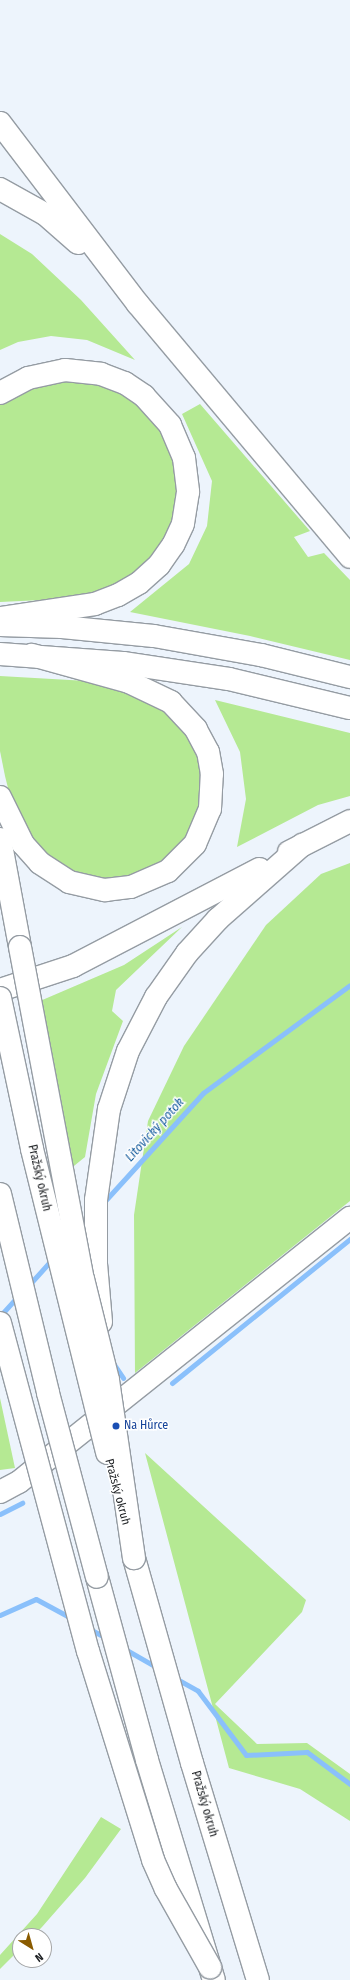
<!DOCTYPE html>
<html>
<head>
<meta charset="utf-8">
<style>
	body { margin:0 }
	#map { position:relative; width:350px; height:1980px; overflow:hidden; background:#edf4fc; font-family:"Fira Sans Condensed",sans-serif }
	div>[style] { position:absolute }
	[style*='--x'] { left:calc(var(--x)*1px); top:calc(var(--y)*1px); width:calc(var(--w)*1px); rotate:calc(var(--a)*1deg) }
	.green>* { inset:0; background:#b5e993 }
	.stream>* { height:5px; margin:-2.5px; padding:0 2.5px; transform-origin:2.5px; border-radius:2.5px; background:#8ac0fb }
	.roads { filter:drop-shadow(1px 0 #959ca3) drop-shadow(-1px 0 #959ca3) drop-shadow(0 1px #959ca3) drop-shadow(0 -1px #959ca3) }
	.secondary>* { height:22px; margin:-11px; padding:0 11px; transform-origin:11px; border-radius:11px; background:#fff }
	.trunk>* { height:22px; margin:-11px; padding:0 11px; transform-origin:11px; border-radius:11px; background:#fff }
	.motorway>* { height:22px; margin:-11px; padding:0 11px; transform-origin:11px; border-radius:11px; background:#fff }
	.bridges { filter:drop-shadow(1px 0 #959ca3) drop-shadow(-1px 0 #959ca3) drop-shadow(0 1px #959ca3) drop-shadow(0 -1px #959ca3) }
	.motorway-bridge>* { height:22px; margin:-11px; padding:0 11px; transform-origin:11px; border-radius:11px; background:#fff }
	.dots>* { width:11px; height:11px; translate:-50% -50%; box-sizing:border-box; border:2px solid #fff; border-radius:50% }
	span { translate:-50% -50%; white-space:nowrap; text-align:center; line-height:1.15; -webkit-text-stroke:3px #fff; paint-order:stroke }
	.street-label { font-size:12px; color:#1b1e21 }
	.transit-label { font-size:12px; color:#164399 }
	.left { translate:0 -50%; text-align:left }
	.water-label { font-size:13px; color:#11599b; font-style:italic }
	.north { position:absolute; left:12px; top:1928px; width:40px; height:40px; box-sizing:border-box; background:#fff; border:1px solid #a4a5a6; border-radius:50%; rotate:143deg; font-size:11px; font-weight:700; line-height:16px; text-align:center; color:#1b1e21 }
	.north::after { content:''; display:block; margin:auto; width:14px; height:18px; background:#8a5b00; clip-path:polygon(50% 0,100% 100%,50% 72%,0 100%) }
</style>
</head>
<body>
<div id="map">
	<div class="green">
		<i style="clip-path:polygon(0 234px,32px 254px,81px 300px,135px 360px,87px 340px,51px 336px,18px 342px,0 350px)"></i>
		<i style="clip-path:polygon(55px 380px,87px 381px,127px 394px,167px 436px,179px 477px,175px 521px,159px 551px,135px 576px,84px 598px,0 602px,0 405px,25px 388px)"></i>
		<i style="clip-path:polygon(200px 404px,310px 531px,294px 537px,308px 557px,324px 553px,350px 580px,350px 660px,250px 636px,130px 612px,189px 564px,207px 526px,212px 481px,182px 414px)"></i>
		<i style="clip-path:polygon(0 676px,87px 681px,145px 697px,175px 719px,196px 746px,204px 771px,198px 823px,164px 865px,113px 881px,75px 875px,34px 845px,10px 796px,5px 776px,0 751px)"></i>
		<i style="clip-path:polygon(215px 700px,350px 733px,350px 796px,318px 805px,237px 847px,246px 799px,240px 752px)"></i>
		<i style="clip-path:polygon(350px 863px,350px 1201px,135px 1373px,134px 1215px,148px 1121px,184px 1046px,266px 925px,321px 874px)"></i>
		<i style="clip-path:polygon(182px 927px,116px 990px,112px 1011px,123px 1021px,96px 1094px,85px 1157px,69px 1170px,40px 1001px,124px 965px)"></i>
		<i style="clip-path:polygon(0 1398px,15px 1468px,0 1470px)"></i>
		<i style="clip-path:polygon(145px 1453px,306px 1600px,302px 1612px,215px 1704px,257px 1744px,307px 1743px,350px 1774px,350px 1821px,300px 1789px,229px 1768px)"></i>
		<i style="clip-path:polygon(101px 1817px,121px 1829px,85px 1878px,42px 1927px,33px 1936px,20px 1936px,20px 1949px,0 1969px,0 1955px,37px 1914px)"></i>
	</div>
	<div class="stream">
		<i style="--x:103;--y:1203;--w:149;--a:-47.7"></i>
		<i style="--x:203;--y:1093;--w:182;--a:-36.3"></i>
		<i style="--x:28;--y:1286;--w:38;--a:-48"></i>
		<i style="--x:0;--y:1316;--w:27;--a:-48"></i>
		<i style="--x:113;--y:1363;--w:18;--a:56"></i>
		<i style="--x:172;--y:1383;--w:229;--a:-39"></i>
		<i style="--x:0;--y:1514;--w:25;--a:-27"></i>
		<i style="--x:0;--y:1615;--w:39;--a:-24"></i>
		<i style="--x:36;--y:1599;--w:42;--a:28.4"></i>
		<i style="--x:88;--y:1628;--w:23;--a:29"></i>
		<i style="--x:123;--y:1648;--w:40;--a:29.7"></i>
		<i style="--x:175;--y:1678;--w:26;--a:29"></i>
		<i style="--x:198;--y:1691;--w:80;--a:53.1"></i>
		<i style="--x:246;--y:1755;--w:61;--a:-2.8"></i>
		<i style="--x:307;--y:1752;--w:54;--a:36.7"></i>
	</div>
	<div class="roads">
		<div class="secondary">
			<i style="--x:0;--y:1492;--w:21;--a:-28"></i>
			<i style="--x:19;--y:1482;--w:38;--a:-39"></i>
			<i style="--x:49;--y:1458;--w:385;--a:-38.6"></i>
		</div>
		<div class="trunk">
			<i style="--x:0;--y:625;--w:62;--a:1.8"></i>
			<i style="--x:62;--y:627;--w:92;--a:5.6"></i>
			<i style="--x:154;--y:636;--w:109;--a:10.1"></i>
			<i style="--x:261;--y:655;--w:92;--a:13.9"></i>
			<i style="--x:0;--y:654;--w:123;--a:4.2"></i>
			<i style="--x:123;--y:663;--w:107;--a:8.6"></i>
		</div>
		<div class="motorway">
			<i style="--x:0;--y:123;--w:228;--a:52.7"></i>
			<i style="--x:138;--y:304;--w:330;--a:50"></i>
			<i style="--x:0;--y:189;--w:51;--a:29.1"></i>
			<i style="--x:45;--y:214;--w:44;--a:41.3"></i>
			<i style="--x:0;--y:393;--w:32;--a:-28"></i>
			<i style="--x:28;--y:378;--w:38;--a:-12"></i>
			<i style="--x:65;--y:370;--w:36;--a:6"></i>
			<i style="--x:101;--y:374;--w:26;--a:21"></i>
			<i style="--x:125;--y:383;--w:23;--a:34"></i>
			<i style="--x:144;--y:396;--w:39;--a:48"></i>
			<i style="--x:170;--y:425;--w:36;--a:67"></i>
			<i style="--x:184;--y:458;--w:34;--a:83"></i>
			<i style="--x:188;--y:492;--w:32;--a:99"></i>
			<i style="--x:183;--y:524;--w:23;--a:115"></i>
			<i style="--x:173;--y:545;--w:24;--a:125"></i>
			<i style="--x:159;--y:565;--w:27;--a:138"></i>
			<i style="--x:139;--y:583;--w:24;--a:150"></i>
			<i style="--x:118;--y:595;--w:25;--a:159"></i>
			<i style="--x:95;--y:604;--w:96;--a:171.6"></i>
			<i style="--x:229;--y:679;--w:124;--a:13.5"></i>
			<i style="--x:0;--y:797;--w:52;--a:63.9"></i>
			<i style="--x:23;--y:844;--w:25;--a:48"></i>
			<i style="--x:40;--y:863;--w:35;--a:33"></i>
			<i style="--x:69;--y:882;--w:37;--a:13"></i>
			<i style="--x:105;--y:890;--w:26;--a:-7"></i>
			<i style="--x:131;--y:887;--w:40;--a:-23.4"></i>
			<i style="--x:168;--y:871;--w:38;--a:-45"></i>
			<i style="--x:195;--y:844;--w:38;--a:-67"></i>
			<i style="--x:210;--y:809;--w:35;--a:-87"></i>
			<i style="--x:212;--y:774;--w:22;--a:-100"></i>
			<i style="--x:208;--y:752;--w:26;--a:-118"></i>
			<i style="--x:196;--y:729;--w:37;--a:-133"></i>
			<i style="--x:171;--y:702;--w:47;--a:-154.5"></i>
			<i style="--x:129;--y:682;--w:101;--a:-164.4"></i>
			<i style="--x:0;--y:839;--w:110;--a:79.5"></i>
			<i style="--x:289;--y:852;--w:68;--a:-26.9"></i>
			<i style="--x:0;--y:990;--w:77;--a:-18.2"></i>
			<i style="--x:73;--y:966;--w:210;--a:-27.5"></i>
			<i style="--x:101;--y:1322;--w:58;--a:-94.9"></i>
			<i style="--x:96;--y:1264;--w:64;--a:-90"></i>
			<i style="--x:96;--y:1200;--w:92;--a:-81.9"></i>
			<i style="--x:109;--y:1109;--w:61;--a:-71.9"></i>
			<i style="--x:128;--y:1051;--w:61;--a:-62.6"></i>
			<i style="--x:156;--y:997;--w:54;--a:-54.8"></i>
			<i style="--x:187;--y:953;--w:46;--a:-47.6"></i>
			<i style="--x:218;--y:919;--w:112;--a:-41.4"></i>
			<i style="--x:134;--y:1558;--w:213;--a:74.2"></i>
			<i style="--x:192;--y:1763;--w:227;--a:73.1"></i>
			<i style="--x:97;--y:1577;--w:190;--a:74.7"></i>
			<i style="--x:147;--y:1760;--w:230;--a:73.1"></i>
		</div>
	</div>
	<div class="bridges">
		<div class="motorway-bridge">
			<i style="--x:20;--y:947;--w:338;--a:79.3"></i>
			<i style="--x:83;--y:1279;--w:104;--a:76.1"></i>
			<i style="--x:108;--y:1380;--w:180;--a:81.7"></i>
			<i style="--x:0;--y:998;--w:154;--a:78"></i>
			<i style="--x:32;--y:1149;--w:313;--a:76.1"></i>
			<i style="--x:0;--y:1194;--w:205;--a:76.4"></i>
			<i style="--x:48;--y:1393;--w:190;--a:75.1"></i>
			<i style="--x:0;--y:1323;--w:340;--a:75"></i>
			<i style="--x:88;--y:1651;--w:219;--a:72.7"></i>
			<i style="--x:153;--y:1860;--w:32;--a:66"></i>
			<i style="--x:166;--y:1889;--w:90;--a:60.6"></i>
		</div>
	</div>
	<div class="dots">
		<i style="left:116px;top:1426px;background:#1a4fb4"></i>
	</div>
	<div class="street-label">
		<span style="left:39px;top:1178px;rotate:77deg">Pražský okruh</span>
		<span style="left:117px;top:1492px;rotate:75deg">Pražský okruh</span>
		<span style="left:204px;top:1804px;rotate:74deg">Pražský okruh</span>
	</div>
	<div class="transit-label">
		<span class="left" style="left:124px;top:1426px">Na Hůrce</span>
	</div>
	<div class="water-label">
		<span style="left:155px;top:1130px;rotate:-48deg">Litovický potok</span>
	</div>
	<div class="north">N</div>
</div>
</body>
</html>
